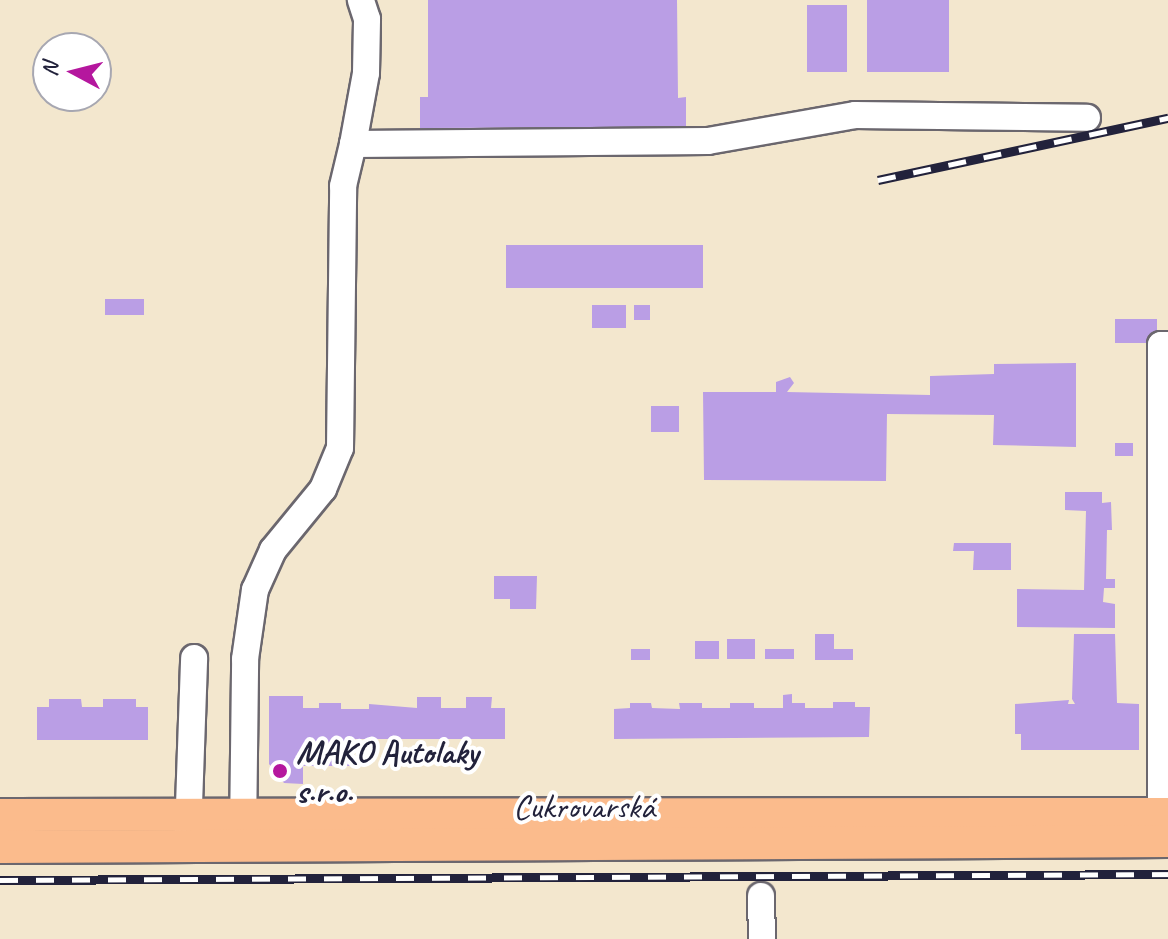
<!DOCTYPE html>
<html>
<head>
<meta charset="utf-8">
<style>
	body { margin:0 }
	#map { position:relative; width:1168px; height:939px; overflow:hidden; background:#f3e7ce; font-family:Caveat,sans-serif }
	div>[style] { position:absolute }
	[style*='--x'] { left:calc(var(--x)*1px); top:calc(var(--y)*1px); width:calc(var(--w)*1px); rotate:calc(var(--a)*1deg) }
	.building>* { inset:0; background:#ba9ee5; transform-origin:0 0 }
	.roads { filter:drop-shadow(2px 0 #6b676e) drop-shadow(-2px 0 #6b676e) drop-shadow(0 2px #6b676e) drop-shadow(0 -2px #6b676e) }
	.minor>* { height:26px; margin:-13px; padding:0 13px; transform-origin:13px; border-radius:13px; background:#fff }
	.major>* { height:32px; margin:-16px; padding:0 16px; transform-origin:16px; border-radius:16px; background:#fbbb8c }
	.rail>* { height:9px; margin-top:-4.5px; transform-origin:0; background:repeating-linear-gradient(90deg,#fff 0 18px,#22223b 0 36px); box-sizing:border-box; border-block:2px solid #22223b }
	.dots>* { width:22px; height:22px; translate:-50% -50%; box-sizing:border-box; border:4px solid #fff; border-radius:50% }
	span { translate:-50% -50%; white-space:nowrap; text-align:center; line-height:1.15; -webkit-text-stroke:8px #fff; paint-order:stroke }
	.poi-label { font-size:34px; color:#22223b; font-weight:700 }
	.left { translate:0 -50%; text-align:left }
	.street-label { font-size:34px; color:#22223b }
	.north { position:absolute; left:32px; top:32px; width:80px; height:80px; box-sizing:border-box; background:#fff; border:2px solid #a7a7b1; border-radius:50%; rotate:277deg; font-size:22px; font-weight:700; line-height:32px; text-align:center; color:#22223b }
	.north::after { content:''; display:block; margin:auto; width:28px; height:36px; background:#b5179e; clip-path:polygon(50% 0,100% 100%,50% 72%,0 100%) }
</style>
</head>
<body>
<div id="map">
	<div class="building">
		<i style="clip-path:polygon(428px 0,677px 0,678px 98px,686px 97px,686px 127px,420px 128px,420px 97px,428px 97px)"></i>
		<i style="left:867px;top:0;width:82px;height:72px"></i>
		<i style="left:807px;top:5px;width:40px;height:67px"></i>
		<i style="left:506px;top:245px;width:197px;height:43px"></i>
		<i style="left:105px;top:299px;width:39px;height:16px"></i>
		<i style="left:592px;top:305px;width:34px;height:23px"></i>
		<i style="left:634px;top:305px;width:16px;height:15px"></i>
		<i style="left:1115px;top:319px;width:42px;height:24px"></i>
		<i style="clip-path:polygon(1076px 363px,1076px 447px,993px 445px,994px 415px,887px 414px,886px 481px,704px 480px,703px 392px,776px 392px,776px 382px,790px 377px,794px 383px,787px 392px,930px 395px,930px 376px,994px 374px,994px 364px)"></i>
		<i style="left:651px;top:406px;width:28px;height:26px"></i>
		<i style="left:1115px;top:443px;width:18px;height:13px"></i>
		<i style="clip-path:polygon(1065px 492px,1102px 492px,1102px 503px,1111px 502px,1112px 530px,1107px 530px,1106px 579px,1115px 579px,1115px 588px,1104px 588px,1103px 602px,1115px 604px,1115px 628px,1017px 627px,1017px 589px,1084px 590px,1086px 511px,1065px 510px)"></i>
		<i style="clip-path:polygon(954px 543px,1011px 543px,1011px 570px,973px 570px,974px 551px,953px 551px)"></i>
		<i style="clip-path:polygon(494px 576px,537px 576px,536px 609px,510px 609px,510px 599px,494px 599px)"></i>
		<i style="clip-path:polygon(815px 634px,834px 634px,834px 649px,853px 649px,853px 660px,815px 660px)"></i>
		<i style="clip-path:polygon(1074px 634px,1115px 634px,1117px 703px,1139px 704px,1139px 750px,1021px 750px,1021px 734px,1015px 734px,1015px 704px,1069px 700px,1068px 704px,1075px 704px,1072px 699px)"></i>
		<i style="left:727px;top:639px;width:28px;height:20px"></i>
		<i style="left:695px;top:641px;width:24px;height:18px"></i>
		<i style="left:631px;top:649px;width:19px;height:11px"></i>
		<i style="left:765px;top:649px;width:29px;height:10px"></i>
		<i style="clip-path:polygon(792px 694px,792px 703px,805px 703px,805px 708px,833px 708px,833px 702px,855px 702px,855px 707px,870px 707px,869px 737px,614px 739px,614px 709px,630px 708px,630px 703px,651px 703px,652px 708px,680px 709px,679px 703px,702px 703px,702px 708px,730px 708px,730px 703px,754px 703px,754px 708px,783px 708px,783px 695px)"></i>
		<i style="clip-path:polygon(269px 696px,303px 696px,303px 708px,319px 708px,319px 703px,341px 703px,341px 709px,369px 709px,369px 704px,417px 708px,417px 697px,441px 697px,441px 708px,466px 708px,466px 697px,492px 697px,491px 708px,505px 708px,505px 739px,353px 739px,353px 766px,303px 766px,303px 784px,284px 783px,269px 764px)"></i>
		<i style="clip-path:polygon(49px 699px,81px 699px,82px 707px,103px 707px,103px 699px,136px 699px,136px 707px,148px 707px,148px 740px,37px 740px,37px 707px,49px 707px)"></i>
	</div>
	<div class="roads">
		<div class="minor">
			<i style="--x:353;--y:144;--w:72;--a:-79.6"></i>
			<i style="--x:366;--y:73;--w:54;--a:-88.9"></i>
			<i style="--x:367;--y:19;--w:20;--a:-108"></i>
			<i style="--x:1161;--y:815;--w:470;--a:-90"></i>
			<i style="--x:1161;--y:345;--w:7;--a:0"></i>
			<i style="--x:188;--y:834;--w:176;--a:-88"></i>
			<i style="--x:243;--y:835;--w:176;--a:-89.3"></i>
			<i style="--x:245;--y:659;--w:70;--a:-81.8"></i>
			<i style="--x:255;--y:590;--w:44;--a:-65.8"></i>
			<i style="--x:273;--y:550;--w:79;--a:-50.7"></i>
			<i style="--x:323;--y:489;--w:44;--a:-67.5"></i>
			<i style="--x:340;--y:448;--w:262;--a:-89.3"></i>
			<i style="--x:343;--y:186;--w:43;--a:-76.6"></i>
			<i style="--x:353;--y:144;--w:355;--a:-0.5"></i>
			<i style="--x:708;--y:141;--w:149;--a:-10"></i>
			<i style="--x:855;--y:115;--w:232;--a:0.7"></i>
			<i style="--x:761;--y:896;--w:43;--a:88.7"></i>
		</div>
		<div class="major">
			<i style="--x:0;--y:815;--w:1168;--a:-0.05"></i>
			<i style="--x:0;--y:847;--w:1168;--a:-0.29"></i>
		</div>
	</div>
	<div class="rail">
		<i style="--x:878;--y:180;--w:297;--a:-12.1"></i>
		<i style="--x:0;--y:880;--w:1168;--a:-0.29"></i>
	</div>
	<div class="dots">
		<i style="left:280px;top:771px;background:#b5179e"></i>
	</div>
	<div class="poi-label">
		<span class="left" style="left:296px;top:771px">MAKO Autolaky<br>s.r.o.</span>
	</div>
	<div class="street-label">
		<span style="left:584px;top:807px">Cukrovarská</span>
	</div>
	<div class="north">N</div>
</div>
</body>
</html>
